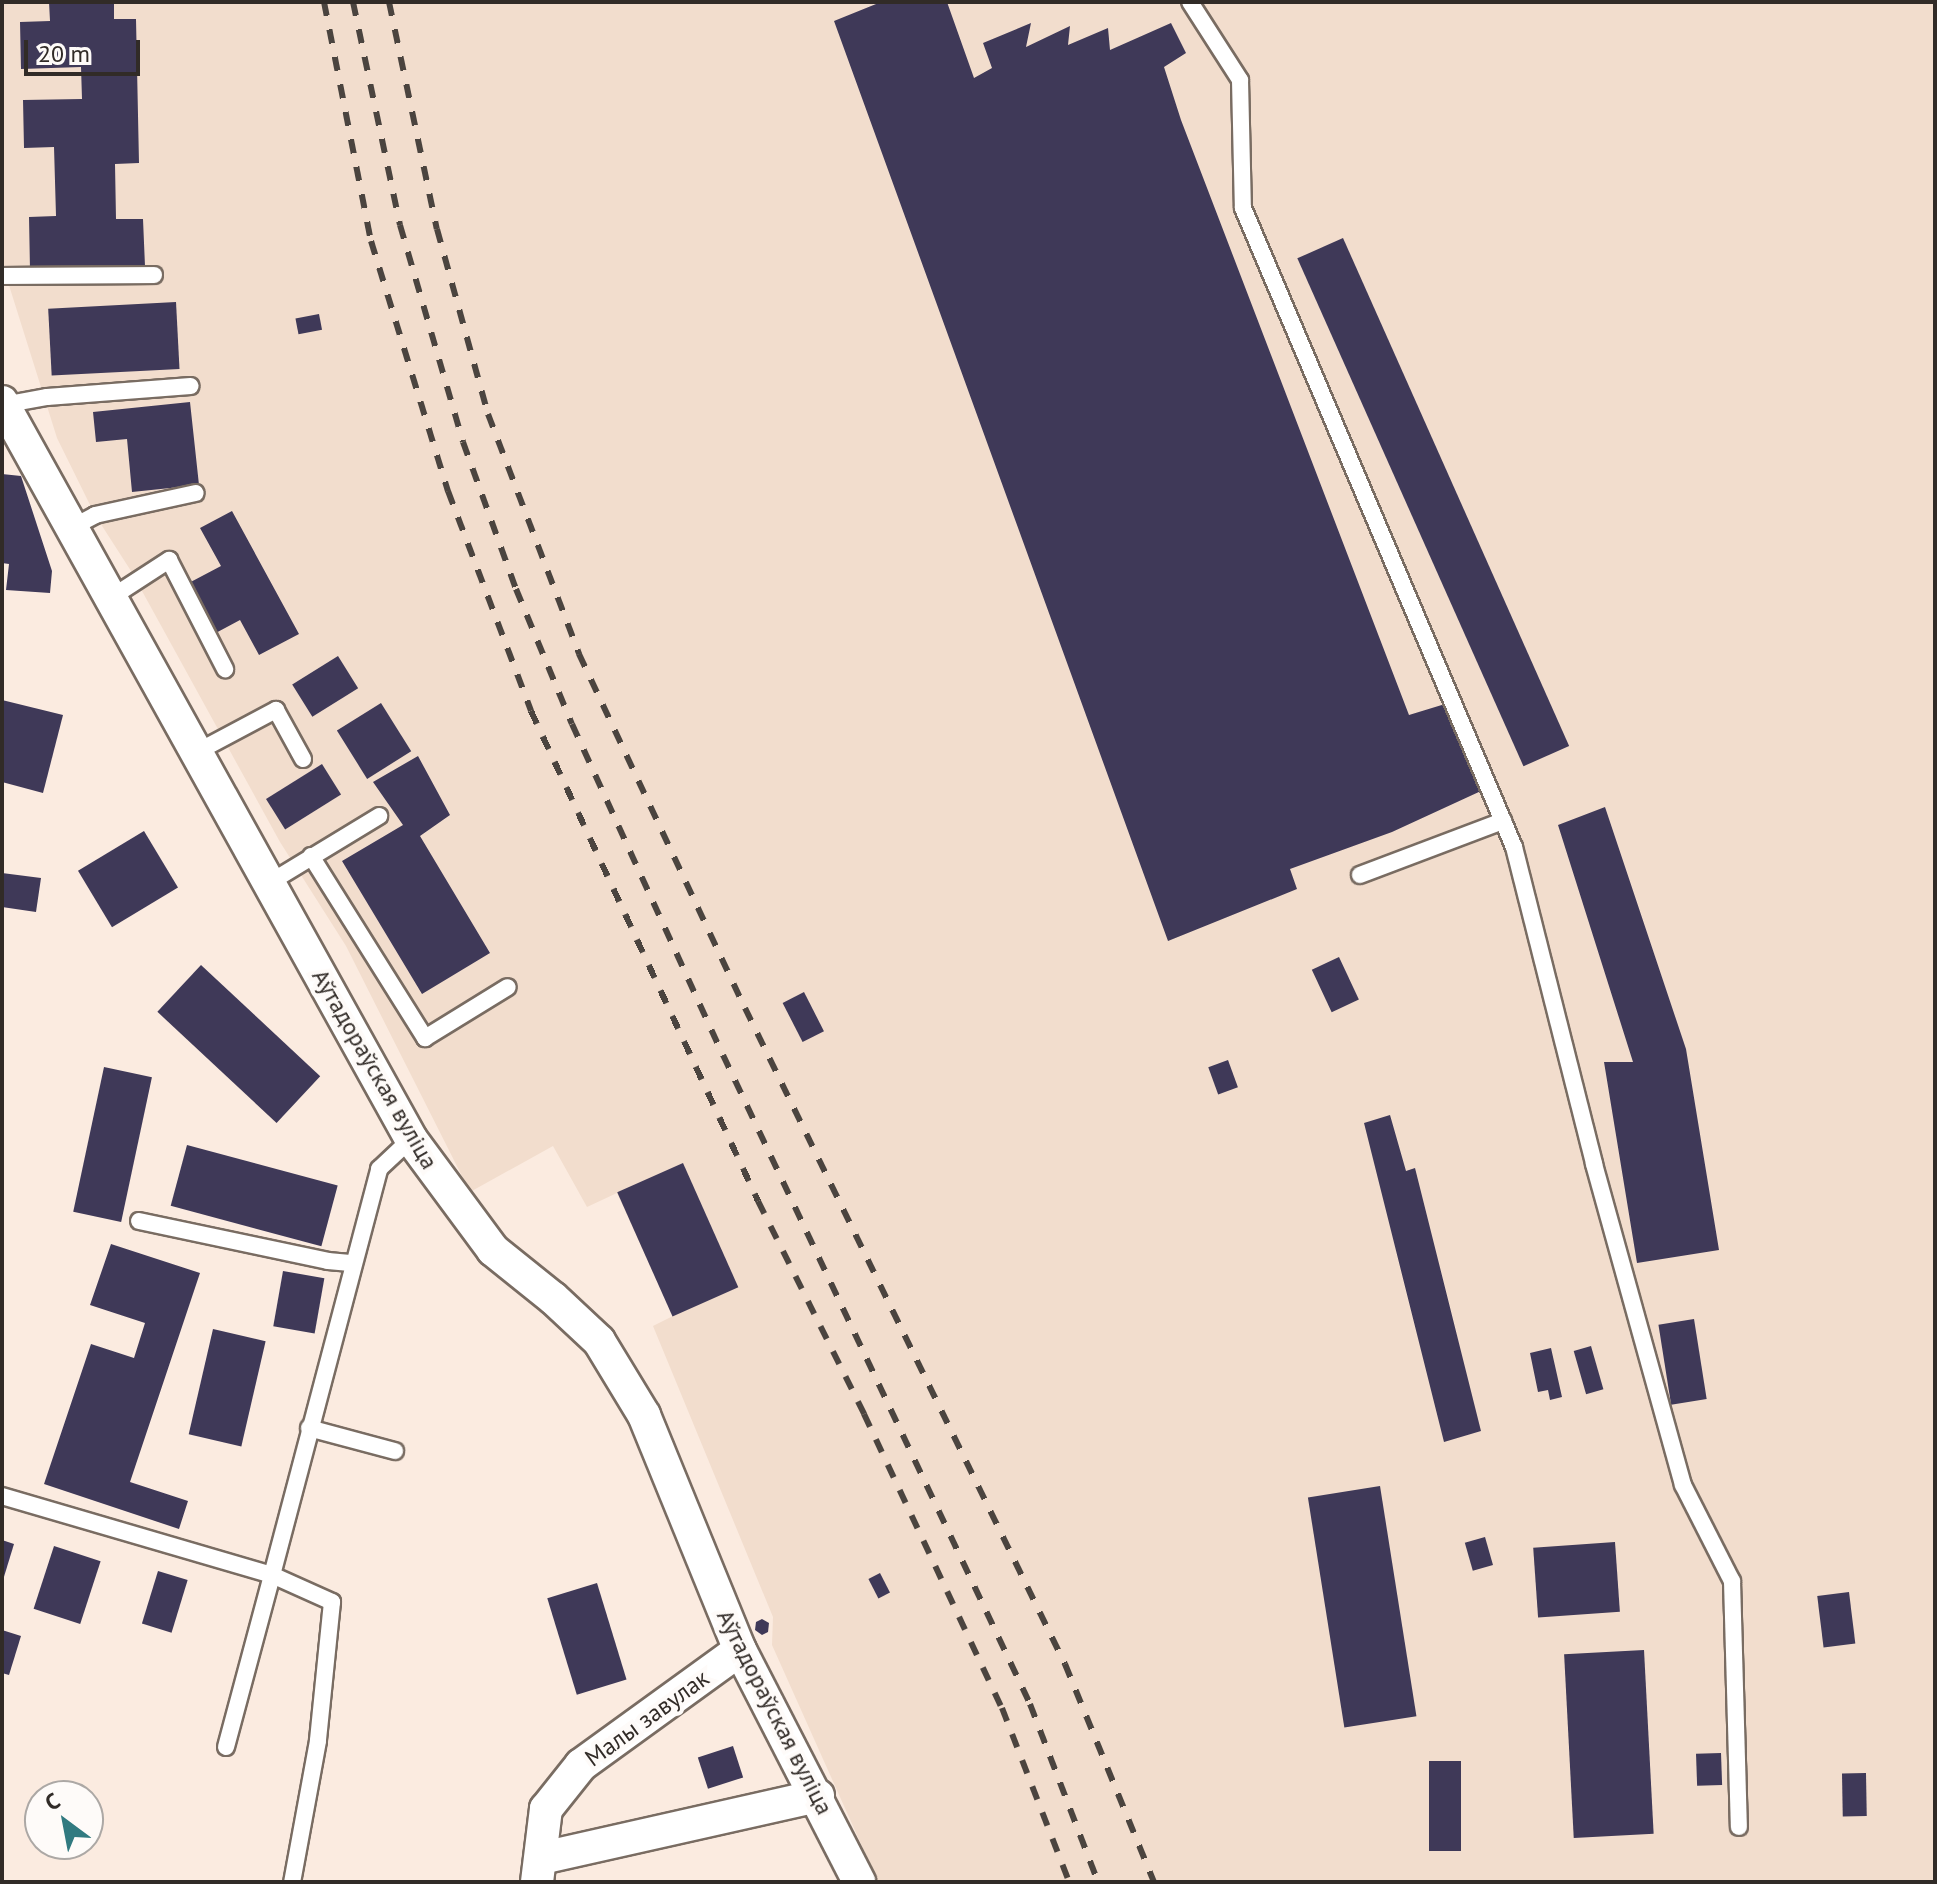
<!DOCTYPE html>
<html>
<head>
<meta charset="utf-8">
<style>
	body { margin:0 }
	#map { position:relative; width:1937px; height:1884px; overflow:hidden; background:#fbebe0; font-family:"PT Sans",sans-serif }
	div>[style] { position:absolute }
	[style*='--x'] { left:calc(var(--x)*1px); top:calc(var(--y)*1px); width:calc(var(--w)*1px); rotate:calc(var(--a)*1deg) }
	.built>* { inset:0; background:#f2ddcd }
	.building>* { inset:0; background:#3f3958; transform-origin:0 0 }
	.roads { filter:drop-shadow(2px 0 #796c62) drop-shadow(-2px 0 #796c62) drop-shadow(0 2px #796c62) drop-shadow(0 -2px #796c62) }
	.service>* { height:16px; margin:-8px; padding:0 8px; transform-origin:8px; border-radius:8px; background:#fff }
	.minor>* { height:32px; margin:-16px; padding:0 16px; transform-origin:16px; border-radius:16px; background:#fff }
	.rail>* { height:6px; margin-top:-3px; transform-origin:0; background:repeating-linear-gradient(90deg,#4b443f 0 14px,transparent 0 28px) }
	span { translate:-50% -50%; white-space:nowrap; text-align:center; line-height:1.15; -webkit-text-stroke:8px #fefbf9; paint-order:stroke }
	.street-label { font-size:24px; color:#312b27 }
	.frame { position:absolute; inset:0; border:4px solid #312b27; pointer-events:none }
	.north { position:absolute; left:24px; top:1780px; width:80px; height:80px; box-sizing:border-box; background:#fefbf9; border:2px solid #aca8a5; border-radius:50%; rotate:328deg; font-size:22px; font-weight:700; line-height:32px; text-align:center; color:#312b27 }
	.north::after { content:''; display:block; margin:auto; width:28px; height:36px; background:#317a80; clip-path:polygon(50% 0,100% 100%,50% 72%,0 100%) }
	.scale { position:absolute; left:24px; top:40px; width:116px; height:36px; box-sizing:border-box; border:4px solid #312b27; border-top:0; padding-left:10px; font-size:24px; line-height:28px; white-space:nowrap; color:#312b27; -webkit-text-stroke:6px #fefbf9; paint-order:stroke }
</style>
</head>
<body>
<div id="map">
	<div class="built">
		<i style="clip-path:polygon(2px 2px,1935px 2px,1935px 1882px,878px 1882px,772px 1645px,773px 1617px,653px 1326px,673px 1316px,617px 1193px,587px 1207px,553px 1146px,470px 1192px,346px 946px,280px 842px,131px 571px,95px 515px,57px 438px,2px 263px)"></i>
	</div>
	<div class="building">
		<i style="clip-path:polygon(49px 2px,114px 2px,114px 19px,136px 19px,139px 163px,115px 164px,116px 219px,143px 219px,145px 266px,30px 270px,29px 217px,56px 216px,54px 147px,24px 148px,23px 100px,82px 99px,81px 67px,21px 69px,20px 22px,50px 21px)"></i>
		<i style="clip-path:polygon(881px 2px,947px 2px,974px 78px,992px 68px,983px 43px,1031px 23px,1026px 47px,1070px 26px,1068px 45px,1108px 28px,1110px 50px,1171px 23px,1186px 53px,1164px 67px,1181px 120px,1409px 715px,1445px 704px,1481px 791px,1392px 832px,1290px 869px,1297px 889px,1168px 941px,834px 21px)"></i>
		<i style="left:1343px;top:238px;width:556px;height:50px;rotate:66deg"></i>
		<i style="left:176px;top:302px;width:67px;height:128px;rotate:87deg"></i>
		<i style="left:319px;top:314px;width:16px;height:24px;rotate:79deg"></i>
		<i style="clip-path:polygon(190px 402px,199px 485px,132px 492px,127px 439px,96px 442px,93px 412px)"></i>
		<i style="clip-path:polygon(2px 474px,21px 476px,52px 571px,50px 593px,6px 590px,9px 564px,2px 563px)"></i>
		<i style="clip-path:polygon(232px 511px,299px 634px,259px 655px,240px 620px,212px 635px,185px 585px,221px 566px,200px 528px)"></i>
		<i style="left:338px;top:656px;width:38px;height:54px;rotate:58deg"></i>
		<i style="clip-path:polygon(2px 700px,63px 715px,43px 793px,2px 782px)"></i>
		<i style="left:381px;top:703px;width:57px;height:52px;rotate:58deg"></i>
		<i style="clip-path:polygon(418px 756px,450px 815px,420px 836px,490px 953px,422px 994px,342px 861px,403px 825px,373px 782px)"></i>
		<i style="left:322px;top:764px;width:36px;height:66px;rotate:58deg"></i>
		<i style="clip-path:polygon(1605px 807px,1686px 1049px,1719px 1250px,1637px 1263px,1604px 1062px,1633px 1062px,1558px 825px)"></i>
		<i style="left:144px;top:831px;width:66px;height:77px;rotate:59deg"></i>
		<i style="clip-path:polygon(2px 873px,41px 878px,36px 912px,2px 907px)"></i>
		<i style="left:1339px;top:957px;width:47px;height:30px;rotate:65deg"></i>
		<i style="left:201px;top:965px;width:163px;height:64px;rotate:43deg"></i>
		<i style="left:804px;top:992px;width:44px;height:24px;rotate:63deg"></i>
		<i style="left:1228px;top:1060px;width:29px;height:21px;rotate:70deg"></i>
		<i style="left:104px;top:1067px;width:49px;height:148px;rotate:12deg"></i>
		<i style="clip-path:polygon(1390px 1115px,1406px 1171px,1415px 1168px,1481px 1431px,1444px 1442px,1364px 1123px)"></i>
		<i style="left:187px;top:1145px;width:156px;height:63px;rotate:15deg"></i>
		<i style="left:683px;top:1163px;width:136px;height:72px;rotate:66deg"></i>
		<i style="clip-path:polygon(111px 1244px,200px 1273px,130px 1482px,188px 1501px,179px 1529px,44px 1484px,91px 1344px,134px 1358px,145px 1323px,90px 1305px)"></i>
		<i style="left:283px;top:1271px;width:42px;height:56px;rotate:10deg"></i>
		<i style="left:1694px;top:1319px;width:81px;height:36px;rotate:81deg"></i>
		<i style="left:213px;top:1329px;width:54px;height:108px;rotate:13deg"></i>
		<i style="left:1591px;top:1346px;width:45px;height:18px;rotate:74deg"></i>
		<i style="clip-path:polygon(1551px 1348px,1562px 1397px,1550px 1400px,1548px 1390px,1538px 1392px,1530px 1353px)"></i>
		<i style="left:1380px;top:1486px;width:233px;height:73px;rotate:81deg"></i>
		<i style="left:1485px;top:1537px;width:29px;height:21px;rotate:74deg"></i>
		<i style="clip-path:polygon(2px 1540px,14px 1544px,3px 1580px,2px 1580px)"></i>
		<i style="left:1615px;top:1542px;width:70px;height:82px;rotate:86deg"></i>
		<i style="left:54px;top:1546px;width:49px;height:66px;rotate:18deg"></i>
		<i style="left:158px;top:1571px;width:31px;height:55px;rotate:17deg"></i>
		<i style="left:880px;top:1573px;width:22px;height:13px;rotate:63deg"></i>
		<i style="left:597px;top:1583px;width:101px;height:52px;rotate:73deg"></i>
		<i style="left:1849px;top:1592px;width:52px;height:32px;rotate:83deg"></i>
		<i style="clip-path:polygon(762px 1619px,769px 1623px,768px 1632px,762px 1635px,755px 1630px,756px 1622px)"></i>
		<i style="clip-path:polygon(2px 1630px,21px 1636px,9px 1675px,2px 1673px)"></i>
		<i style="left:1644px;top:1650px;width:184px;height:80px;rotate:87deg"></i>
		<i style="left:733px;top:1746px;width:33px;height:37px;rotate:72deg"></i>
		<i style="left:1721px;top:1753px;width:32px;height:25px;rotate:88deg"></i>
		<i style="left:1429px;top:1761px;width:32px;height:90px"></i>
		<i style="left:1866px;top:1773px;width:43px;height:24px;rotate:89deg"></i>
	</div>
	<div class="roads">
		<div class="service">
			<i style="--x:1190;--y:2;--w:93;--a:57.3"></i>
			<i style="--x:1240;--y:80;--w:128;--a:88.7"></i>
			<i style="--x:1243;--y:208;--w:694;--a:67.02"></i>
			<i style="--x:1514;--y:847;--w:327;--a:75.8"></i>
			<i style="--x:1594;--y:1164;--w:333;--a:74.5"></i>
			<i style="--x:1683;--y:1485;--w:108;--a:63"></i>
			<i style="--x:1732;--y:1581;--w:246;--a:88.4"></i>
			<i style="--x:2;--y:276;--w:152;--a:-0.4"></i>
			<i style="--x:3;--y:405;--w:45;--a:-10.3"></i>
			<i style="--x:47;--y:397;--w:144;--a:-4.4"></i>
			<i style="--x:71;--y:528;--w:27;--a:-28"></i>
			<i style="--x:95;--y:515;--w:103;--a:-12.3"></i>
			<i style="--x:109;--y:599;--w:72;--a:-33"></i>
			<i style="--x:169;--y:560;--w:123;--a:62.8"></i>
			<i style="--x:195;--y:753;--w:92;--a:-28"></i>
			<i style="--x:276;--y:710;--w:56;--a:61.1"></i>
			<i style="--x:311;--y:856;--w:215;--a:57.9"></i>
			<i style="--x:425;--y:1038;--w:97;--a:-31.6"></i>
			<i style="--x:1360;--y:875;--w:153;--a:-20.7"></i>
			<i style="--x:269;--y:883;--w:129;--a:-31.3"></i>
			<i style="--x:139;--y:1221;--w:193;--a:11.9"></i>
			<i style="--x:328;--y:1261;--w:25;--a:5"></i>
			<i style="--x:309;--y:1428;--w:89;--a:15"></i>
			<i style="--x:2;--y:1496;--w:281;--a:16.3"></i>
			<i style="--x:272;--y:1575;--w:420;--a:-75.2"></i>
			<i style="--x:379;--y:1169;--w:44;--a:-43.2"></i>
			<i style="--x:226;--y:1747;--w:178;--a:-75"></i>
			<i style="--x:272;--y:1575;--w:66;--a:24.2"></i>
			<i style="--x:332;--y:1602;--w:140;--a:95.8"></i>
			<i style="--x:318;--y:1741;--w:143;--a:100.4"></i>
		</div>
		<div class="minor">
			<i style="--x:2;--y:402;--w:843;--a:60.97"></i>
			<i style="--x:411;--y:1139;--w:138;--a:53.5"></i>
			<i style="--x:493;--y:1250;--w:77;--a:38.7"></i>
			<i style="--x:553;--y:1298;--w:63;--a:43.1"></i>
			<i style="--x:599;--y:1341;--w:87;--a:58.7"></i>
			<i style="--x:644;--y:1415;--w:254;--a:67.8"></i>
			<i style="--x:740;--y:1650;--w:261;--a:62.8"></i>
			<i style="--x:542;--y:1858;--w:283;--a:-12.7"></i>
			<i style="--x:537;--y:1882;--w:74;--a:-83"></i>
			<i style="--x:546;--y:1809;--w:56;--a:-51.5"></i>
			<i style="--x:581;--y:1765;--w:196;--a:-35.9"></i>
		</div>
	</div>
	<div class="rail">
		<i style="--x:324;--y:2;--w:244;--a:78.9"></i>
		<i style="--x:371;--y:241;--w:262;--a:72.9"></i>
		<i style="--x:448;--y:491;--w:235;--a:69.3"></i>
		<i style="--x:531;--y:711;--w:540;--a:65.14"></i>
		<i style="--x:758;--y:1201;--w:238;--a:63.5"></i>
		<i style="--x:864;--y:1414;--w:325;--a:64.9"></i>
		<i style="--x:1002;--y:1708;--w:186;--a:68.9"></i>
		<i style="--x:353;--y:2;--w:228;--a:78.1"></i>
		<i style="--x:400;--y:225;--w:226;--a:73.8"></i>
		<i style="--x:463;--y:442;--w:156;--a:70.2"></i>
		<i style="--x:516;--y:589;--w:146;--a:67.5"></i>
		<i style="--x:572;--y:724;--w:364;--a:65.5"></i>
		<i style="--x:723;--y:1055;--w:718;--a:64.68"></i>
		<i style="--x:1030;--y:1704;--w:191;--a:69.1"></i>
		<i style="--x:389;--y:2;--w:232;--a:78.1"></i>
		<i style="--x:437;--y:229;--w:192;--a:74.6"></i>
		<i style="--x:488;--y:414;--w:257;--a:69.2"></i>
		<i style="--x:579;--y:654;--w:391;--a:64.9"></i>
		<i style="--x:745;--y:1008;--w:730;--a:64"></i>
		<i style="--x:1065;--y:1664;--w:235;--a:67.8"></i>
	</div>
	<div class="street-label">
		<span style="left:375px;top:1069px;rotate:60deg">Аўтадораўская вуліца</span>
		<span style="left:775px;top:1712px;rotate:63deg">Аўтадораўская вуліца</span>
		<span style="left:647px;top:1718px;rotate:-36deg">Малы завулак</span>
	</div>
	<div class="frame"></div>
	<div class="north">С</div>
	<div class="scale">20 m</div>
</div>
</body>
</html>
